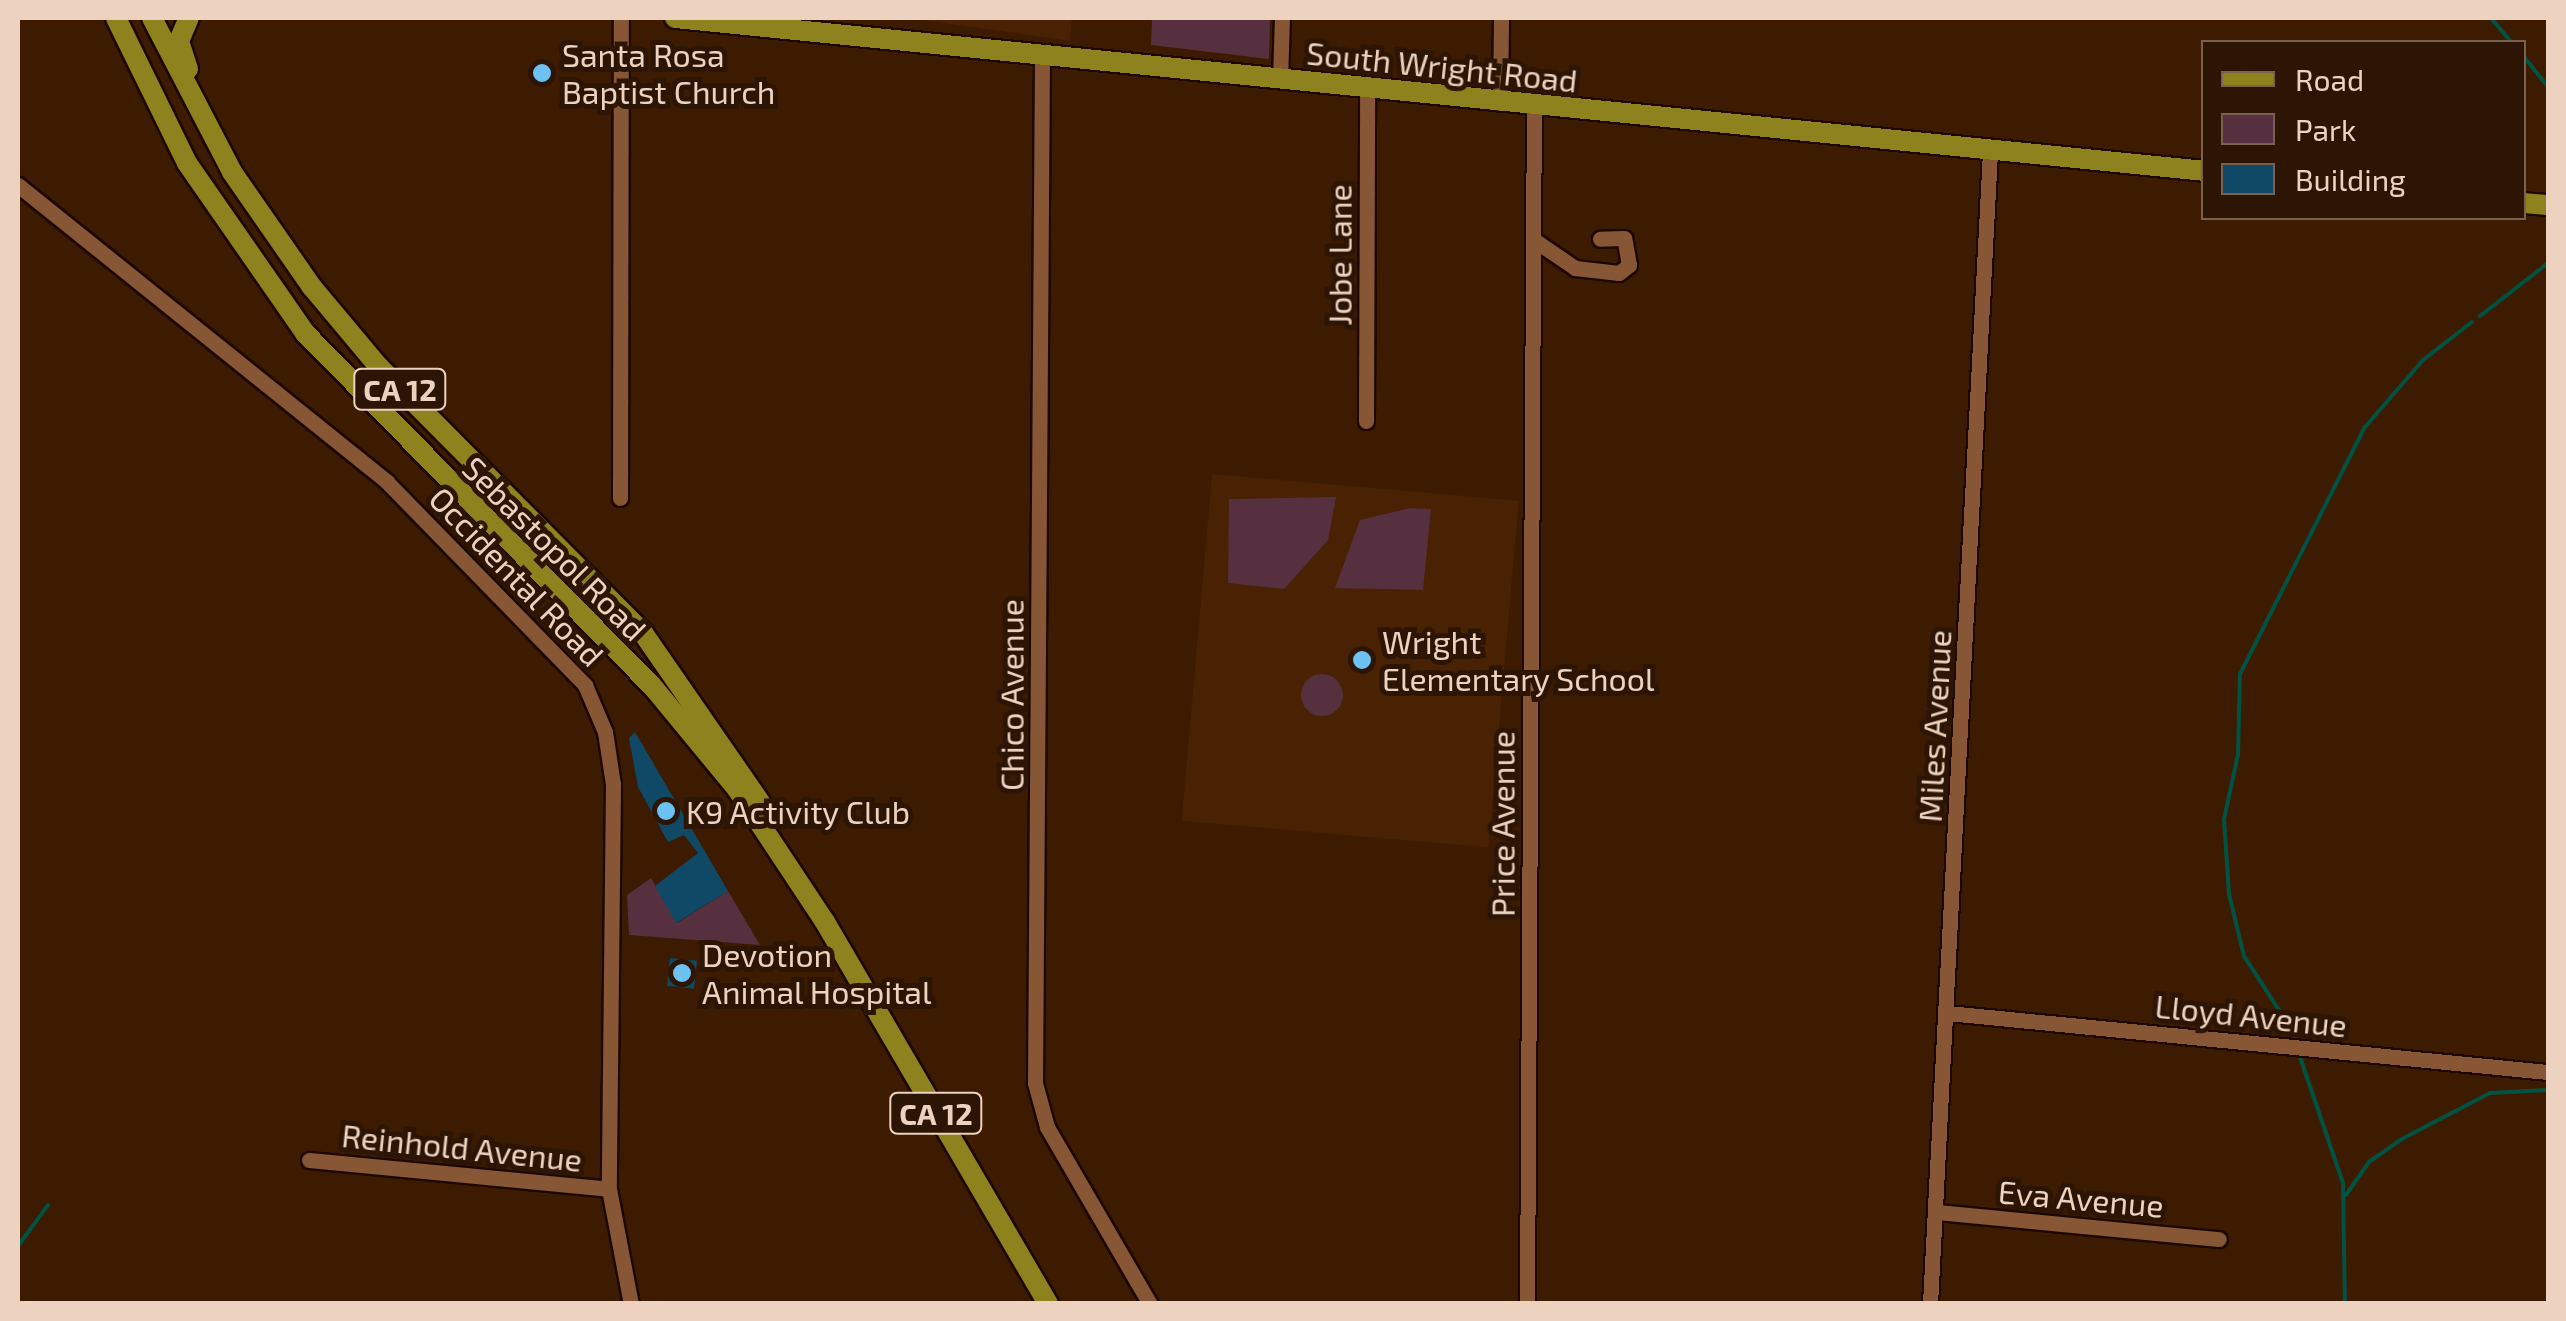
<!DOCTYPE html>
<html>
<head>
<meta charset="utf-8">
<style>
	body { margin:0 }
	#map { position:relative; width:2566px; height:1321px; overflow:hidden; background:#3c1b01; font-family:"Exo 2",sans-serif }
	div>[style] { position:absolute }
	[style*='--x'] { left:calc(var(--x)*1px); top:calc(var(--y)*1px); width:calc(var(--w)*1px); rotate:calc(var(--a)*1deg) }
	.built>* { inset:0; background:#482202; transform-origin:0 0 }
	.green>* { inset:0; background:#56303f }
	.round { border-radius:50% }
	.stream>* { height:4px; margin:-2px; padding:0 2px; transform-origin:2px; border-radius:2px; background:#005243 }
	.building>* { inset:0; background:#0f4965; transform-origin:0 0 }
	.roads { filter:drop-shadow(2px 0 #1d0700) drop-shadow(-2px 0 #1d0700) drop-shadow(0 2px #1d0700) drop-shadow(0 -2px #1d0700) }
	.minor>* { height:15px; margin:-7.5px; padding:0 7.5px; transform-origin:7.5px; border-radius:7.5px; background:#875735 }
	.major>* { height:20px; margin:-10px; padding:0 10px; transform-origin:10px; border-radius:10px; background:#8e821f }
	.dots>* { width:28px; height:28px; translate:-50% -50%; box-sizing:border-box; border:5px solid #2c1504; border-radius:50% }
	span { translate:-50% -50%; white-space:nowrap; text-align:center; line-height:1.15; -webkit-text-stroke:10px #2c1504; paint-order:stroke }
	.shield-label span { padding:2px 8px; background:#2c1504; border:2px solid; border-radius:8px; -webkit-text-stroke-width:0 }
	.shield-label { font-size:30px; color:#eed2c0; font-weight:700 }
	.poi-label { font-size:32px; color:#eed2c0 }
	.left { translate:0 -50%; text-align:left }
	.street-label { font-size:32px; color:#eed2c0 }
	.frame { position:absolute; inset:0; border:20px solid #eed2c0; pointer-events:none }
	.legend { position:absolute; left:2201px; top:40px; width:325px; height:180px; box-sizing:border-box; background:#2c1504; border:2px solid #7a614f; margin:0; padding:12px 18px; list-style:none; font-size:30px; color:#eed2c0 }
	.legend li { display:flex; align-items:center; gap:20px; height:50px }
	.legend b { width:50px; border:2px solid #7a614f }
</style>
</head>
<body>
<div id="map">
	<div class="built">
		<i style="clip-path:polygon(908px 18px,1072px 18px,1070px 41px)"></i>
		<i style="left:1212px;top:474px;width:308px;height:348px;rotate:5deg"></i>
	</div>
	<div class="green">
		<i style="clip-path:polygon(1152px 18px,1270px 18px,1269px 59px,1151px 45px)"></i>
		<i style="clip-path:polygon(1336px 497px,1328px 540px,1284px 589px,1228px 583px,1229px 499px)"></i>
		<i style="clip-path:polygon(1410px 508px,1431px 509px,1423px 590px,1335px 588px,1360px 520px)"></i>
		<i class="round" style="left:1301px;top:674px;width:42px;height:42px"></i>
		<i style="clip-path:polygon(651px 878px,677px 923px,728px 891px,760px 945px,629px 935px,627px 895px)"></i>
	</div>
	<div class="stream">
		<i style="--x:2491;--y:18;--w:31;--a:50"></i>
		<i style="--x:2524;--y:57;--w:38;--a:51"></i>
		<i style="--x:2480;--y:316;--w:86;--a:-37.9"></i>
		<i style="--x:2299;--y:1041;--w:101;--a:-122.9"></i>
		<i style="--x:2244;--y:956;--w:64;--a:-103.6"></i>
		<i style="--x:2229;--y:894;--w:75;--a:-93.8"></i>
		<i style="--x:2224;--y:819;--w:66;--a:-77.7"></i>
		<i style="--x:2238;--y:755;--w:81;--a:-88.6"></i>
		<i style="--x:2240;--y:674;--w:277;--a:-63.2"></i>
		<i style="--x:2365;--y:427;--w:89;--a:-49.1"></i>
		<i style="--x:2423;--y:360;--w:62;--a:-37.8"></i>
		<i style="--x:2299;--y:1054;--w:136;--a:71.2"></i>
		<i style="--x:2343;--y:1183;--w:121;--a:89.1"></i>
		<i style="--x:2346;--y:1195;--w:40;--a:-55.1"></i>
		<i style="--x:2369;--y:1162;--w:38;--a:-35"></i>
		<i style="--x:2400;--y:1140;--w:102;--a:-27.6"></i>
		<i style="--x:2490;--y:1093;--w:58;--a:-3"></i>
		<i style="--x:18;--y:1246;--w:51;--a:-53.8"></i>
	</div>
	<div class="building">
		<i style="clip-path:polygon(635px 732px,728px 891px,676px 923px,655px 886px,698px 853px,684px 835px,668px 842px,638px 787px,629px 738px)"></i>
		<i style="left:670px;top:958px;width:27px;height:28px;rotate:6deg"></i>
	</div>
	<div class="roads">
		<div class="minor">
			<i style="--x:1042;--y:57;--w:1026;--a:90.39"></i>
			<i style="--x:1035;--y:1083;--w:46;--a:74.7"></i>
			<i style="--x:1047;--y:1127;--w:205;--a:59.8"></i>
			<i style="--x:1280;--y:80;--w:62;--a:-88.2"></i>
			<i style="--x:1500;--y:103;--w:85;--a:-89.3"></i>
			<i style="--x:18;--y:185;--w:474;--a:38.8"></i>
			<i style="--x:387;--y:482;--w:284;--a:45.7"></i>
			<i style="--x:585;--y:685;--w:51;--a:66.9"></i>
			<i style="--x:605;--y:732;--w:53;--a:81.3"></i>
			<i style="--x:613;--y:784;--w:405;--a:90.6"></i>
			<i style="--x:609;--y:1189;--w:117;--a:79.2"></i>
			<i style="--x:1534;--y:240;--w:50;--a:34.3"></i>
			<i style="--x:1575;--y:268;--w:44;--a:6.5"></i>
			<i style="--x:1619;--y:273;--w:13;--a:-39"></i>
			<i style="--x:1629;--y:265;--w:27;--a:-100"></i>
			<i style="--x:1624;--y:238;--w:24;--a:178"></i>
			<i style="--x:1366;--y:421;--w:332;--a:-89.8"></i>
			<i style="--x:620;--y:498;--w:480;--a:-89.9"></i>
			<i style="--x:1948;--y:1013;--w:603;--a:5.62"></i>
			<i style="--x:309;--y:1160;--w:301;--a:5.5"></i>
			<i style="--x:1937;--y:1212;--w:283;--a:5.5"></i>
			<i style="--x:1527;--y:1304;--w:1198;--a:-89.67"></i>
			<i style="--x:1930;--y:1304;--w:1155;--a:-87.02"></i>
		</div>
		<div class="major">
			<i style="--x:116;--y:18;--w:161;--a:63.9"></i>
			<i style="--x:187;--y:163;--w:207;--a:55.2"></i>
			<i style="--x:305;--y:333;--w:496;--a:45.5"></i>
			<i style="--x:653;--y:687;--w:132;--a:50.5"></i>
			<i style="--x:737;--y:789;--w:159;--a:56.5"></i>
			<i style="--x:825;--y:922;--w:442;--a:59.7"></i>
			<i style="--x:152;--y:18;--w:174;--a:62.5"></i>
			<i style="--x:232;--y:172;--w:140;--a:55.2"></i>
			<i style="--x:312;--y:287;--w:103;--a:50.1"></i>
			<i style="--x:378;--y:366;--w:376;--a:45.2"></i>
			<i style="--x:643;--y:633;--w:206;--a:55.3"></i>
			<i style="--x:675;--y:18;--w:1537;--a:5.71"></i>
			<i style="--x:188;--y:69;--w:29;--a:-108"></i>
			<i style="--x:179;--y:41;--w:25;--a:-67"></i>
			<i style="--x:2524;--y:203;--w:24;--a:5"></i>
		</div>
	</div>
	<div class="dots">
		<i style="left:542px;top:73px;background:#6dc2f3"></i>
		<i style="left:1362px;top:660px;background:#6dc2f3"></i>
		<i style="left:666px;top:811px;background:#6dc2f3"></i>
		<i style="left:682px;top:973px;background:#6dc2f3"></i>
	</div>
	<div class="shield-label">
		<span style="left:400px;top:389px">CA 12</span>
		<span style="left:936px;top:1113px">CA 12</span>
	</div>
	<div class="poi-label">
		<span class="left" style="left:562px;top:73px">Santa Rosa<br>Baptist Church</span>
		<span class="left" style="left:1382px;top:660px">Wright<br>Elementary School</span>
		<span class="left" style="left:686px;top:811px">K9 Activity Club</span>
		<span class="left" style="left:702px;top:973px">Devotion<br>Animal Hospital</span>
	</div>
	<div class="street-label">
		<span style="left:1442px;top:66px;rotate:6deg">South Wright Road</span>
		<span style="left:1339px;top:255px;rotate:-90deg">Jobe Lane</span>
		<span style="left:555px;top:548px;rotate:45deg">Sebastopol Road</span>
		<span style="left:517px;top:576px;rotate:46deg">Occidental Road</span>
		<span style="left:1011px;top:695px;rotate:-90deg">Chico Avenue</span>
		<span style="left:1934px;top:726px;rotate:-87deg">Miles Avenue</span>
		<span style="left:1502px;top:824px;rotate:-90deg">Price Avenue</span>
		<span style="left:2251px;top:1015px;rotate:6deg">Lloyd Avenue</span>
		<span style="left:462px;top:1147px;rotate:6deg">Reinhold Avenue</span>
		<span style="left:2081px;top:1198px;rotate:5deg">Eva Avenue</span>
	</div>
	<div class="frame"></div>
	<ul class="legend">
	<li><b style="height:12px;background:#8e821f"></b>Road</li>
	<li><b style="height:28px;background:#56303f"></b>Park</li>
	<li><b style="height:28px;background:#0f4965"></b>Building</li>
	</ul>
</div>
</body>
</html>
